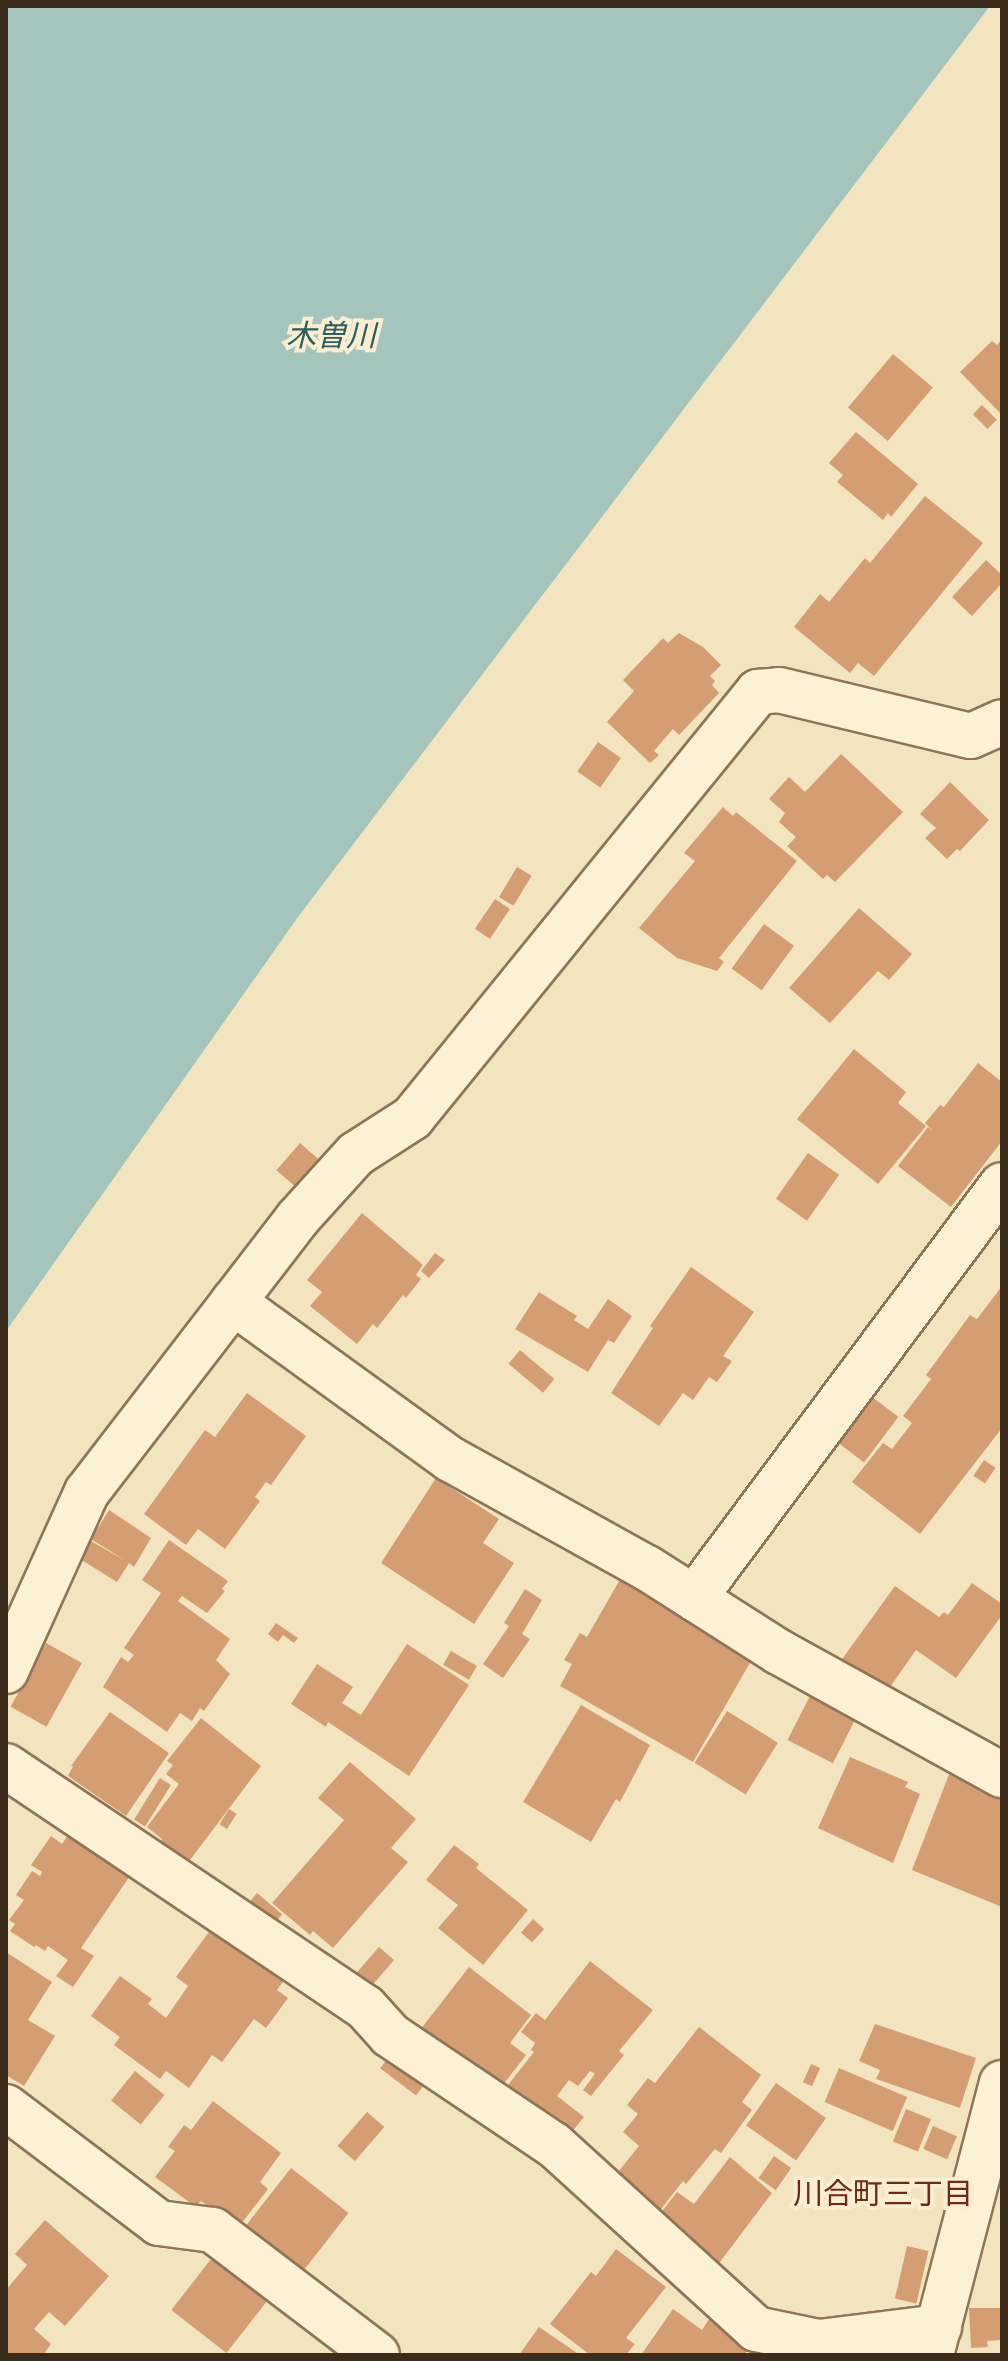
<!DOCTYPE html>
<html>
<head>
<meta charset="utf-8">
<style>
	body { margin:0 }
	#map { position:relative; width:1008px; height:2361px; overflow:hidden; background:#f3e4c0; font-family:Georgia,"Noto Sans JP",serif }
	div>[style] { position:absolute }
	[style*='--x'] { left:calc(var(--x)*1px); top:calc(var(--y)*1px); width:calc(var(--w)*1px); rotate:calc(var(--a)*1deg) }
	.water>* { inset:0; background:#a4c5bb }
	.building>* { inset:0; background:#d59d72; transform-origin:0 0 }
	.roads { filter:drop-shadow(2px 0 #8e7556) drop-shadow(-2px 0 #8e7556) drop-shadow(0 2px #8e7556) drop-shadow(0 -2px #8e7556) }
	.minor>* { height:44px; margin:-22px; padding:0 22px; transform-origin:22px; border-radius:22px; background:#fdf1d5 }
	span { translate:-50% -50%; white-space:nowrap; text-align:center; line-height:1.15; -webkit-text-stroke:8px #f9eed1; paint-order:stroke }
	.water-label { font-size:30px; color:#295e5b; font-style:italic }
	.neighbourhood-label { font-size:30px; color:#6e2a16 }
	.frame { position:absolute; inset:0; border:8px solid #3c2c1c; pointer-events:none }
</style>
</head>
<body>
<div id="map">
	<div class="water">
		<i style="clip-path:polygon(6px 6px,990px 6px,298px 917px,6px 1331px)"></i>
	</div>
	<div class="building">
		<i style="clip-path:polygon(1002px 339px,1002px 415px,960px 372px,992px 341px,997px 345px)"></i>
		<i style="left:893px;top:354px;width:52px;height:70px;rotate:40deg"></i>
		<i style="left:982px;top:405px;width:21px;height:13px;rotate:45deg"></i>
		<i style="clip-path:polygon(856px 432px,918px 484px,891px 517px,888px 513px,883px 520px,837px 482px,843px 475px,829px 463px)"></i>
		<i style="clip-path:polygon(925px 496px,983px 543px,874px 676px,858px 663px,850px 673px,794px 627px,820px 594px,829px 602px,865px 558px,870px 563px)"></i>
		<i style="clip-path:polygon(986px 560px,1002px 575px,1002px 583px,972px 616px,952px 597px)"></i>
		<i style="clip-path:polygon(679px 633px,703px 647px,721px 665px,710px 676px,715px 681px,712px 685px,719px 693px,679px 735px,673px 729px,654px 751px,659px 755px,650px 763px,607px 722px,634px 691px,623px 680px,663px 638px,668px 643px)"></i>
		<i style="left:598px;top:742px;width:28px;height:36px;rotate:35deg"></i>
		<i style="clip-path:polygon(841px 754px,903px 812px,835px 882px,827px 875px,823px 879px,787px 846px,796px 837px,779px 822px,785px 813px,769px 799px,789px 777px,805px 792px)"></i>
		<i style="clip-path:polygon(950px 782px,989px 820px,960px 851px,957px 849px,947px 859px,925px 838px,936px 828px,920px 814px)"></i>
		<i style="clip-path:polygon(723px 807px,733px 816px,736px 812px,797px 861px,719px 958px,724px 962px,717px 971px,677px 958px,639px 928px,695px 861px,684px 853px)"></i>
		<i style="left:517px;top:867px;width:17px;height:35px;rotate:31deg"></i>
		<i style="left:495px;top:899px;width:18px;height:36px;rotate:34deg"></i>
		<i style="clip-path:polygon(859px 908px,912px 954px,889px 980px,878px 971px,830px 1023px,789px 988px)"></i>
		<i style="left:764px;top:924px;width:37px;height:55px;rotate:36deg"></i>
		<i style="clip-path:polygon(854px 1049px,906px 1092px,898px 1103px,926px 1126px,878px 1184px,797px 1119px)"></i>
		<i style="clip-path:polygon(978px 1063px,1002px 1082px,1002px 1141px,951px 1207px,898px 1166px,928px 1127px,933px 1131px,925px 1123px,940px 1105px,944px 1107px)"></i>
		<i style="left:300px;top:1143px;width:30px;height:36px;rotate:41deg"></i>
		<i style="left:808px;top:1153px;width:38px;height:56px;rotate:35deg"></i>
		<i style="clip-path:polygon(362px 1213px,423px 1265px,416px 1275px,421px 1279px,406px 1298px,403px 1295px,377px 1328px,373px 1324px,357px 1344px,310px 1306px,322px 1292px,307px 1280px)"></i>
		<i style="clip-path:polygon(435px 1253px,445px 1260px,429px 1278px,421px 1271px)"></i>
		<i style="clip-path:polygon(691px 1267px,754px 1312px,723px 1356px,732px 1361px,717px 1382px,709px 1377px,693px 1400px,683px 1393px,659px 1426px,611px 1393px,653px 1328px,650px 1326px)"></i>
		<i style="clip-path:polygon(1002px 1286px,1002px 1428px,920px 1534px,852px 1482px,883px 1443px,892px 1449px,912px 1423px,903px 1416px,931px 1379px,926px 1375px,970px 1315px,977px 1319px)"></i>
		<i style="clip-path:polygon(539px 1292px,577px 1316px,574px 1320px,588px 1329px,608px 1299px,632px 1316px,614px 1343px,608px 1340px,588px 1372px,515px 1329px)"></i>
		<i style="left:520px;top:1350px;width:45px;height:18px;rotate:40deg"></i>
		<i style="clip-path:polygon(247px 1393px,306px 1436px,271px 1485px,266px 1482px,255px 1497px,260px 1501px,225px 1549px,198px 1529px,186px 1545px,144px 1514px,205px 1430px,215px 1437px)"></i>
		<i style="left:868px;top:1394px;width:38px;height:57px;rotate:37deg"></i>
		<i style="left:984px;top:1460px;width:14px;height:19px;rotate:34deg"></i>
		<i style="clip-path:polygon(436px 1478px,499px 1519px,483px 1543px,514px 1563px,474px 1624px,381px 1563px)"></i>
		<i style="clip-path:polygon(109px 1510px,151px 1538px,134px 1567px,129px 1563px,117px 1582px,80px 1559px,91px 1541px,126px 1561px,91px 1539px)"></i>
		<i style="clip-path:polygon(169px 1540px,228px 1581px,222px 1589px,225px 1591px,207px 1613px,182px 1596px,178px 1601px,230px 1639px,216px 1660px,230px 1674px,204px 1711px,200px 1708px,192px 1721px,180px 1713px,167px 1732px,103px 1687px,121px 1657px,128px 1662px,134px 1655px,124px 1648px,161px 1593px,142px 1580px)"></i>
		<i style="clip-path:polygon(622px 1576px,755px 1654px,693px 1762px,560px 1686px,572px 1664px,564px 1660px,580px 1633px,587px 1637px)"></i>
		<i style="clip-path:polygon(972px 1583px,1002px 1604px,1002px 1615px,956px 1678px,916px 1650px,888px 1690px,840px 1662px,895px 1586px,939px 1617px,944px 1612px,948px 1615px)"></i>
		<i style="clip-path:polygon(525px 1589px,542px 1600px,522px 1634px,530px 1639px,503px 1678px,483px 1664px,509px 1626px,504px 1623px)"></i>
		<i style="clip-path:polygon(276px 1623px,298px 1638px,294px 1643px,283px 1635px,278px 1642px,268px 1634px)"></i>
		<i style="left:46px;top:1643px;width:41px;height:73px;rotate:29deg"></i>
		<i style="clip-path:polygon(407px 1644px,469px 1685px,409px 1776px,328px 1722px,326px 1727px,291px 1704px,317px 1664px,353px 1687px,342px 1703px,361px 1715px)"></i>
		<i style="left:451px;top:1651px;width:30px;height:16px;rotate:30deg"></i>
		<i style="left:812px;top:1692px;width:51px;height:54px;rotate:27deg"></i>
		<i style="clip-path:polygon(581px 1705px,650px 1745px,620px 1802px,616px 1799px,591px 1842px,523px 1802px)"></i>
		<i style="left:727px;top:1711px;width:60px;height:61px;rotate:32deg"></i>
		<i style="clip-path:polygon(110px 1712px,169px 1753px,126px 1816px,68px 1776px,73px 1766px,71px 1766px)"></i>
		<i style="clip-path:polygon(201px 1718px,261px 1766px,187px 1864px,159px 1844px,162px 1839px,147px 1827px,179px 1784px,166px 1774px,173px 1765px,167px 1761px)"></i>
		<i style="clip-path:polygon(850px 1757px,908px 1782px,905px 1787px,920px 1794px,893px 1863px,818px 1828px)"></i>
		<i style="clip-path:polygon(350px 1762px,416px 1819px,391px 1848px,408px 1862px,333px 1948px,313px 1931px,310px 1935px,272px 1903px,344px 1820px,318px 1798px)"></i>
		<i style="clip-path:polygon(953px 1764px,1002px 1792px,1002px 1907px,912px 1870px)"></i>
		<i style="left:160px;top:1778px;width:13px;height:49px;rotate:32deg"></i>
		<i style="left:229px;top:1809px;width:9px;height:18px;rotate:32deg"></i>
		<i style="clip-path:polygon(72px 1829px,134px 1870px,81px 1948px,94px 1956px,73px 1987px,56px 1976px,68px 1960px,48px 1946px,45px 1951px,36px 1945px,34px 1947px,10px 1931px,15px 1924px,9px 1920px,24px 1900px,16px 1895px,32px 1871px,40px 1876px,42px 1872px,31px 1865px,51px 1836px,62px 1844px)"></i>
		<i style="clip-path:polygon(454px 1845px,479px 1864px,476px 1868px,528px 1910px,483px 1965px,438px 1928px,458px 1905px,426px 1880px)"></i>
		<i style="left:257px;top:1893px;width:33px;height:16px;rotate:40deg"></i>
		<i style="left:533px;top:1919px;width:15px;height:18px;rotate:42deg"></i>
		<i style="clip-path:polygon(214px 1925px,286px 1978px,277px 1990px,288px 1998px,266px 2028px,254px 2019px,222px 2062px,212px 2055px,189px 2088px,166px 2071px,160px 2079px,114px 2045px,120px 2037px,91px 2016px,120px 1976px,152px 1999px,148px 2004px,166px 2018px,188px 1986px,176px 1977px)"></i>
		<i style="left:379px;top:1947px;width:20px;height:42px;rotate:41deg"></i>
		<i style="clip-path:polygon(6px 1952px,52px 1982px,28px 2020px,55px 2036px,24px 2086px,6px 2075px)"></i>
		<i style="clip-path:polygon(590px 1961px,653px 2010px,619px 2051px,624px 2055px,591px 2096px,583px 2090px,595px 2074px,590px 2071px,578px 2086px,569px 2080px,557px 2096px,584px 2117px,559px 2148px,497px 2099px,534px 2052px,531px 2050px,535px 2043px,521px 2032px,536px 2013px,545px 2020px)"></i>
		<i style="clip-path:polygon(469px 1967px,531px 2015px,510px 2043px,526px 2055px,499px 2090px,420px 2030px)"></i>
		<i style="clip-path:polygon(875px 2024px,976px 2058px,960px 2108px,876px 2079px,880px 2070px,859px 2061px)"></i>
		<i style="clip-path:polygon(699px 2027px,761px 2075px,742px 2102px,752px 2110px,721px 2153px,715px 2149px,686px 2184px,683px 2181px,654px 2218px,610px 2182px,639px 2146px,623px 2132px,638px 2114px,627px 2105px,648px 2078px,655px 2083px)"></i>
		<i style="left:394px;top:2050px;width:45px;height:23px;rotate:37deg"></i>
		<i style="left:811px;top:2064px;width:10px;height:20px;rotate:24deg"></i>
		<i style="left:839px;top:2068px;width:74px;height:37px;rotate:23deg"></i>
		<i style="left:135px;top:2071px;width:38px;height:38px;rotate:39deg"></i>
		<i style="left:776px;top:2083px;width:61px;height:52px;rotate:35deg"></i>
		<i style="clip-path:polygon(213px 2101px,281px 2153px,260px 2182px,268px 2189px,238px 2228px,201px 2201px,196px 2207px,155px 2177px,175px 2151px,168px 2147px,184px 2125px,191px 2130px)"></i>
		<i style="left:906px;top:2109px;width:27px;height:35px;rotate:22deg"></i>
		<i style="left:367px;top:2112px;width:23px;height:45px;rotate:41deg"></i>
		<i style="left:933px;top:2126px;width:26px;height:25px;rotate:23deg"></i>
		<i style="left:774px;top:2156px;width:21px;height:27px;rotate:35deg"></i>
		<i style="clip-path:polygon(730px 2157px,772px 2193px,714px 2270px,656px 2219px,677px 2192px,694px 2204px)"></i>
		<i style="left:291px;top:2168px;width:73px;height:78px;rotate:38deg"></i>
		<i style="clip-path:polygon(45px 2220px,109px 2276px,65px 2326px,49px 2312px,34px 2329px,51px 2344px,43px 2355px,6px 2355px,6px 2290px,27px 2265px,15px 2254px)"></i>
		<i style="left:907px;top:2246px;width:22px;height:54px;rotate:13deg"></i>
		<i style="clip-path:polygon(616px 2249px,666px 2287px,626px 2338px,635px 2344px,626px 2355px,590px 2355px,550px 2324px,591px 2272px,596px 2276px)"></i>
		<i style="left:215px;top:2254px;width:70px;height:71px;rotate:38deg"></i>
		<i style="clip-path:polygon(717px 2307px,754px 2333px,745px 2355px,641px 2355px,673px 2309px,702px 2330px)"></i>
		<i style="clip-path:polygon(969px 2308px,1002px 2308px,1002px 2340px,987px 2341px,988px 2347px,971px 2348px)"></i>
		<i style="clip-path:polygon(539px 2327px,580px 2355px,519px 2355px)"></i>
	</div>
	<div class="roads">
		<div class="minor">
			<i style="--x:233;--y:1302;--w:268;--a:35.9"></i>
			<i style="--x:450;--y:1459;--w:225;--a:29"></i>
			<i style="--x:647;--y:1568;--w:156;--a:32.5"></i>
			<i style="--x:779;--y:1652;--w:255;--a:28.9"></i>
			<i style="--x:694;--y:1598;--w:515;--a:-53.29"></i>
			<i style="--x:6;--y:1671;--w:196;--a:-65.7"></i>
			<i style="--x:87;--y:1492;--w:344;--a:-52.4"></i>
			<i style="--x:297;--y:1219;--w:88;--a:-47.8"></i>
			<i style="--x:356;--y:1154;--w:67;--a:-32.7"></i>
			<i style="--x:412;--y:1118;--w:549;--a:-50.92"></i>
			<i style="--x:758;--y:692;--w:21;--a:-5"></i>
			<i style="--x:779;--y:690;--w:197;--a:13.5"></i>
			<i style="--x:971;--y:736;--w:34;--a:-24"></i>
			<i style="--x:6;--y:1766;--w:432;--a:33.9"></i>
			<i style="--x:365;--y:2007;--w:38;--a:48"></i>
			<i style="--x:390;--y:2035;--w:197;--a:33.9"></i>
			<i style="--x:554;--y:2145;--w:273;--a:42.3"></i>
			<i style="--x:756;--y:2329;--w:64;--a:11.7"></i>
			<i style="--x:819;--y:2342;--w:121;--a:-7.1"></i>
			<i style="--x:6;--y:2107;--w:192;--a:37.2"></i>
			<i style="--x:159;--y:2223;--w:54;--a:7.4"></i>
			<i style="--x:213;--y:2230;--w:206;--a:37.3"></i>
			<i style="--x:931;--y:2355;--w:281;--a:-75.4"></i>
		</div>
	</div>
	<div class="water-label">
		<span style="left:331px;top:333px">木曽川</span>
	</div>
	<div class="neighbourhood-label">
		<span style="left:883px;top:2191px">川合町三丁目</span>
	</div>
	<div class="frame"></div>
</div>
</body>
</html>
